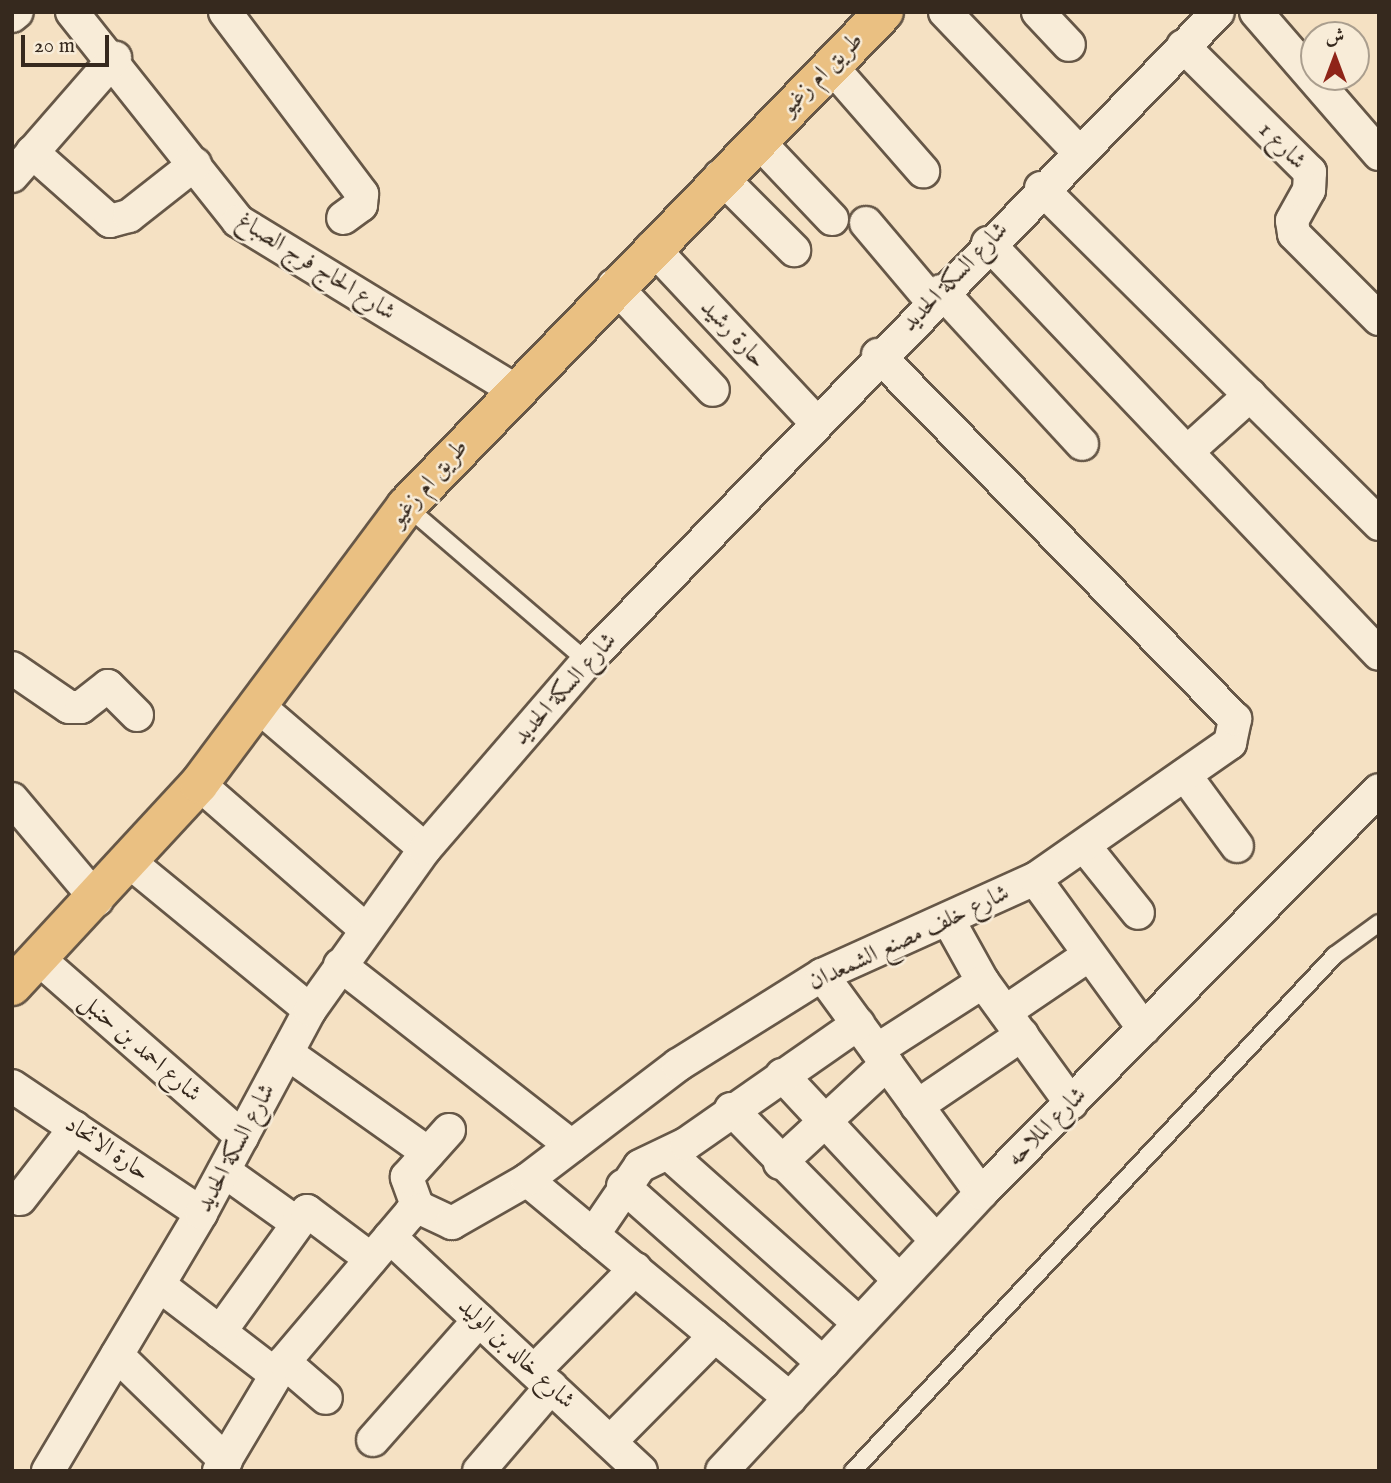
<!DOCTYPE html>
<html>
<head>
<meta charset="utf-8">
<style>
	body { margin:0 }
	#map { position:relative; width:1391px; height:1483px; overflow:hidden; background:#f5e1c3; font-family:"IM FELL English",Amiri,serif }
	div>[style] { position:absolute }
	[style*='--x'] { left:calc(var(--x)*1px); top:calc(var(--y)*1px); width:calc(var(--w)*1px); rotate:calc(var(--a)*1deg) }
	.roads { filter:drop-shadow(2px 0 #665747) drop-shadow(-2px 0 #665747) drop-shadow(0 2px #665747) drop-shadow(0 -2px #665747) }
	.lane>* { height:16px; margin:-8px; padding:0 8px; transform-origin:8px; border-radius:8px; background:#f8ecd8 }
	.street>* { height:32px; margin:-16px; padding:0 16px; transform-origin:16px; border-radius:16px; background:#f8ecd8 }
	.primary>* { height:38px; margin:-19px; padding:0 19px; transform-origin:19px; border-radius:19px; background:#eac082 }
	span { translate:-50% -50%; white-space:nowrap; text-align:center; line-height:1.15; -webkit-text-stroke:5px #f8ecd8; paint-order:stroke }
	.street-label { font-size:24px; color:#36291e }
	.frame { position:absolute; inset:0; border:14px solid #36291e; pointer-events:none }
	.north { position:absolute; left:1300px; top:21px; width:70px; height:70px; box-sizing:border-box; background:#f8ecd8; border:2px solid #aa9e8e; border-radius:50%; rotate:0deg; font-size:19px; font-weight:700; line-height:28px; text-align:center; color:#36291e }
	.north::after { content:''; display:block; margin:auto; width:24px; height:32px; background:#8f2418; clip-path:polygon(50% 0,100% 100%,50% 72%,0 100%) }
	.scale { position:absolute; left:21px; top:35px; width:88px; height:32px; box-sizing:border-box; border:4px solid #36291e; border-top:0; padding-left:9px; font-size:21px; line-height:24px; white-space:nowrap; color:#36291e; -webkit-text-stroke:5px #f8ecd8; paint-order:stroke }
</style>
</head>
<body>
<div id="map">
	<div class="roads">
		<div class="lane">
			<i style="--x:406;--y:506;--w:238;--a:40.6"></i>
			<i style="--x:853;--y:1471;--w:706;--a:-46.95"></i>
			<i style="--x:1335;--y:955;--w:54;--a:-36"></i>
		</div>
		<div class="street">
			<i style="--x:72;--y:12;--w:267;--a:51.5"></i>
			<i style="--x:238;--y:221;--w:322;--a:31.4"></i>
			<i style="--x:225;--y:12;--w:228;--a:53"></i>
			<i style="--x:362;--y:194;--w:11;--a:95"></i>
			<i style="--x:361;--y:205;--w:22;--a:144"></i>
			<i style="--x:945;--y:12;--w:192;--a:46.3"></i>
			<i style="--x:1038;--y:12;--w:45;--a:46.8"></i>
			<i style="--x:1256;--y:12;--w:188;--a:49.1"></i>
			<i style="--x:12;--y:16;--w:6;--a:-39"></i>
			<i style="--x:1183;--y:46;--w:179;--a:44.8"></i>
			<i style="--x:1310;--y:172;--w:18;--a:93"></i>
			<i style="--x:1309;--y:190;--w:35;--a:119"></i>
			<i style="--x:1292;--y:221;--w:13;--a:81"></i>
			<i style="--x:1294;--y:234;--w:120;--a:45"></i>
			<i style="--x:831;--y:66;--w:140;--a:48.8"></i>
			<i style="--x:757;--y:140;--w:109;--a:46.5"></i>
			<i style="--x:32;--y:152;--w:104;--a:41.5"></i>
			<i style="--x:110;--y:221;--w:20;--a:-15"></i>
			<i style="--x:129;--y:216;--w:84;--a:-38.2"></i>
			<i style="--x:12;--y:176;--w:157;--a:-48.9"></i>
			<i style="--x:720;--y:176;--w:105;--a:45"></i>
			<i style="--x:1041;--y:188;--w:477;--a:44.8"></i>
			<i style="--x:866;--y:223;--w:102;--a:49.8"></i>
			<i style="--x:988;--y:243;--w:567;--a:46.43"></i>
			<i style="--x:652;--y:247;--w:238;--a:46.9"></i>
			<i style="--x:614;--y:285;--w:144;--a:46.7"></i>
			<i style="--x:941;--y:291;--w:208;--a:47.3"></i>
			<i style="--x:1187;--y:452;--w:85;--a:-42.1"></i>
			<i style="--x:12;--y:668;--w:69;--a:34.4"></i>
			<i style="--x:69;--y:707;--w:12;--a:0"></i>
			<i style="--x:81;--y:707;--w:34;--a:-38"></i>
			<i style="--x:108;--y:686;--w:41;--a:45"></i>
			<i style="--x:257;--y:705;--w:221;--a:40.6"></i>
			<i style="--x:1185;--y:775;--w:88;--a:53.8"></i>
			<i style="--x:199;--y:784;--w:219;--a:41.1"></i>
			<i style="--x:12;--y:799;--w:132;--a:49.9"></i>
			<i style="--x:1086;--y:848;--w:83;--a:51.3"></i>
			<i style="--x:132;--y:864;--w:230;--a:39.4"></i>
			<i style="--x:1035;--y:879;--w:185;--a:54"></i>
			<i style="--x:949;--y:921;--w:70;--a:60.9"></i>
			<i style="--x:983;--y:982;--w:150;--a:54"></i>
			<i style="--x:39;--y:959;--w:270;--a:41.2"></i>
			<i style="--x:340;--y:965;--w:294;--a:38"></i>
			<i style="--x:822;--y:975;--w:270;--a:53.9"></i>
			<i style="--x:1005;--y:1012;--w:98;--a:-34.2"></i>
			<i style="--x:877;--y:1050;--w:126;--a:-32.7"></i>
			<i style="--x:287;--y:1053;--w:173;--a:35.3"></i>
			<i style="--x:782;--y:1075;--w:226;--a:47"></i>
			<i style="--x:12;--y:1086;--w:228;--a:33.9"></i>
			<i style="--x:917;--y:1106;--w:127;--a:-34.1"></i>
			<i style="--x:731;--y:1109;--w:240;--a:45.5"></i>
			<i style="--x:669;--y:1154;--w:254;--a:41.7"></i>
			<i style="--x:780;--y:1163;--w:146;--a:-42.8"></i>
			<i style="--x:224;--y:1171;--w:90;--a:35.5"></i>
			<i style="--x:527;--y:1180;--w:342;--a:39.7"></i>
			<i style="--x:623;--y:1186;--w:267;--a:41.5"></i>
			<i style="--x:20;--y:1199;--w:90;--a:-52.2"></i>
			<i style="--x:418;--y:1208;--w:33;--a:-110"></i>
			<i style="--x:407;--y:1177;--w:63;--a:-48.2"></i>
			<i style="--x:593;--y:1235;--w:83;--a:-55.7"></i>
			<i style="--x:640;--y:1166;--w:51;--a:-25.6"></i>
			<i style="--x:686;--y:1144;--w:210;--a:-34.9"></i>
			<i style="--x:390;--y:1237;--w:343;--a:43"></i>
			<i style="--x:159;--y:1285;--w:146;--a:37.5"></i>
			<i style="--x:220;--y:1332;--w:149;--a:-54.3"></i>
			<i style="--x:307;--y:1211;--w:80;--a:36.9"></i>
			<i style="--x:117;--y:1355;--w:152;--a:44.2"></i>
			<i style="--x:284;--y:1362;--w:55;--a:40.6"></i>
			<i style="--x:534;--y:1371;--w:144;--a:-45.3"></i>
			<i style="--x:373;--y:1440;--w:160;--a:-48.5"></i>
			<i style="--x:610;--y:1442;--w:149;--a:-45.3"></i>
			<i style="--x:48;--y:1471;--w:300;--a:-59.3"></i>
			<i style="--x:201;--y:1213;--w:230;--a:-61.8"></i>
			<i style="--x:310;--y:1010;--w:198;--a:-54.5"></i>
			<i style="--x:425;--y:849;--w:248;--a:-49.2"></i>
			<i style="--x:587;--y:661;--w:905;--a:-45.81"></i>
			<i style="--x:219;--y:1471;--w:127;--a:-59.2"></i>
			<i style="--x:284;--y:1362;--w:197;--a:-49.7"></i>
			<i style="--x:411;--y:1212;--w:11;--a:-15"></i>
			<i style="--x:422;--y:1209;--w:33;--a:25"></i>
			<i style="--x:452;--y:1223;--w:86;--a:-29.8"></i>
			<i style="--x:527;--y:1180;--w:190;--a:-37.3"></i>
			<i style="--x:678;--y:1065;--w:170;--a:-32"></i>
			<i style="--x:822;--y:975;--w:234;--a:-24.3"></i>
			<i style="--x:1035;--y:879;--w:238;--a:-34.9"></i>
			<i style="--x:1230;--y:743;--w:25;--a:-78"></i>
			<i style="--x:1235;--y:719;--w:510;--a:-134.44"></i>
			<i style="--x:479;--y:1471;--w:111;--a:-49.4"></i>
			<i style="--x:722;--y:1471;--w:380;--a:-47"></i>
			<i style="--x:981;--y:1193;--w:566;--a:-45.36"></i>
		</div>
		<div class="primary">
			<i style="--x:12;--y:986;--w:275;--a:-47.2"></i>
			<i style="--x:199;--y:784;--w:347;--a:-53.3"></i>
			<i style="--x:406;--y:506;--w:687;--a:-45.94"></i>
		</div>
	</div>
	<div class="street-label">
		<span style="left:822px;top:74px;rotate:-45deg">طريق ام زغيو</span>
		<span style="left:1282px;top:146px;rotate:45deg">شارع 1</span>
		<span style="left:316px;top:267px;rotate:32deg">شارع الحاج فرج الصباغ</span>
		<span style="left:955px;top:277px;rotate:-46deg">شارع السكة الحديد</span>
		<span style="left:733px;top:334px;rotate:47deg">حارة رشيد</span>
		<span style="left:429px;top:483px;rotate:-49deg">طريق ام زغيو</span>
		<span style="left:565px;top:689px;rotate:-48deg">شارع السكة الحديد</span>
		<span style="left:909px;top:938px;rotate:-25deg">شارع خلف مصنع الشمعدان</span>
		<span style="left:140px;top:1048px;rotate:41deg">شارع احمد بن حنبل</span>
		<span style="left:1047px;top:1127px;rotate:-45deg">شارع الملاحه</span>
		<span style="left:236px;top:1148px;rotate:-62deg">شارع السكة الحديد</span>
		<span style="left:107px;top:1149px;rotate:34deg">حارة الاتحاد</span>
		<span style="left:516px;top:1354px;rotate:43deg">شارع خالد بن الوليد</span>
	</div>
	<div class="frame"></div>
	<div class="north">ش</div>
	<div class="scale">20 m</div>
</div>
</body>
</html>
